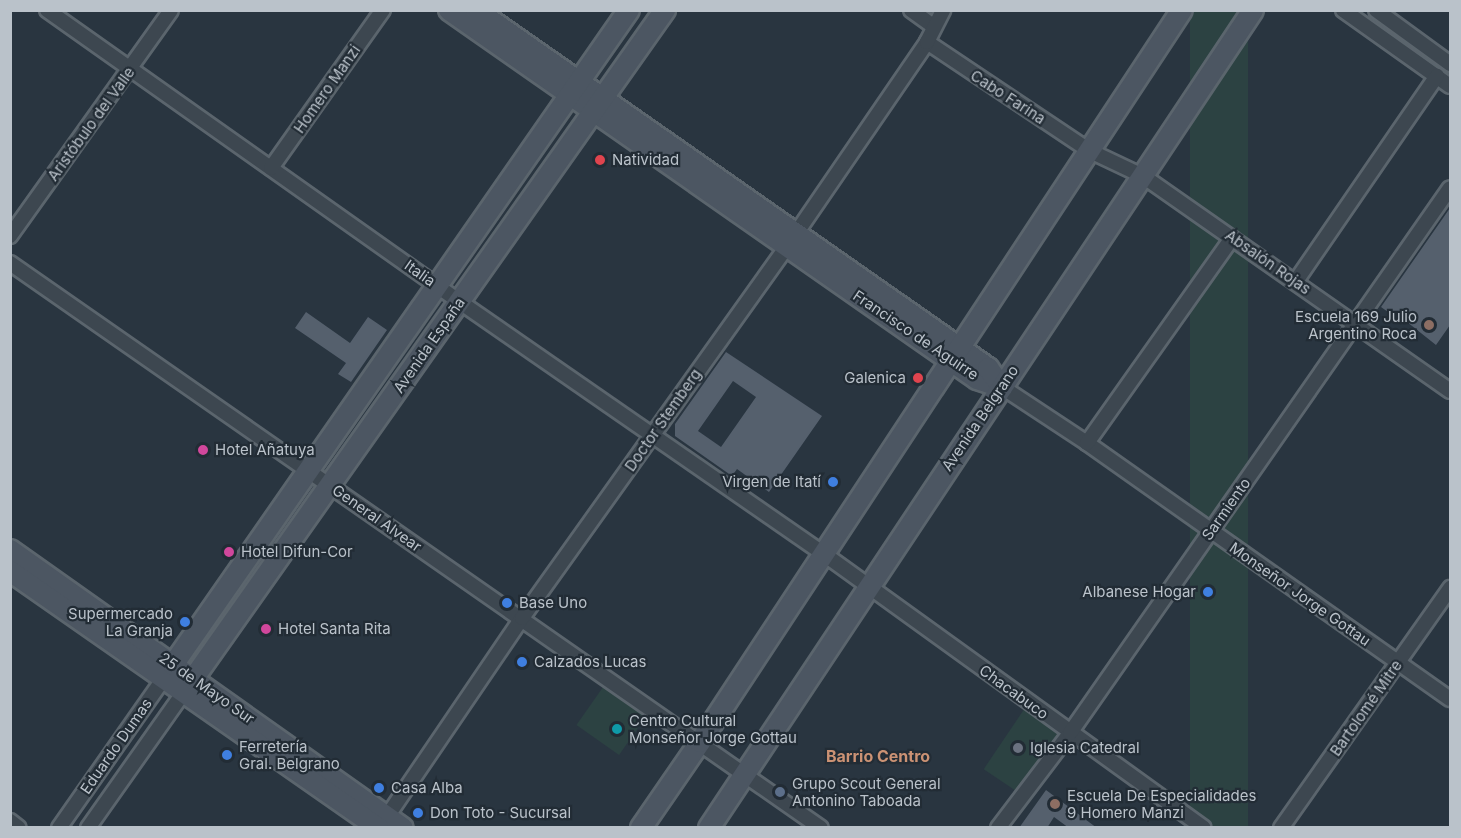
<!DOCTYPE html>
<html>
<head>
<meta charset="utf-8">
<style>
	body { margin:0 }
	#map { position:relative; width:1461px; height:838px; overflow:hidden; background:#293540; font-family:Inter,sans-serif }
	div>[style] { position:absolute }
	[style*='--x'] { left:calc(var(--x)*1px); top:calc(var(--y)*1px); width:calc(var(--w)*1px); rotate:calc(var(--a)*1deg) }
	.green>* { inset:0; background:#2c4242; transform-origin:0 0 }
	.building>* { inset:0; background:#55606d }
	.roads { filter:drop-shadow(2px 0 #5b656d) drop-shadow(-2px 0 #5b656d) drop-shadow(0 2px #5b656d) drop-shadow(0 -2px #5b656d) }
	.street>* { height:14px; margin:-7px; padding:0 7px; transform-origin:7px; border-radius:7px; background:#3d4750 }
	.secondary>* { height:20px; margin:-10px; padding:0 10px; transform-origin:10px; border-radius:10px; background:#4c5662 }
	.dots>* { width:16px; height:16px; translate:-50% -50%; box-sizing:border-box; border:3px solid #222c35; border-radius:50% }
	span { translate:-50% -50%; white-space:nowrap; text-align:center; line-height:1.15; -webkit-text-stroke:4.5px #222c35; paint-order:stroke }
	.street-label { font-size:15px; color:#bac2ca }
	.poi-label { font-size:15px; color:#bac2ca }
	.left { translate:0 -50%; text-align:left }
	.right { translate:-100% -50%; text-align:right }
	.neighbourhood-label { font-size:16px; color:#cb9274; font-weight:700 }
	.frame { position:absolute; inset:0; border:12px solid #bac2ca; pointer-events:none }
</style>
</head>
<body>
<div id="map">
	<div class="green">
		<i style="left:1190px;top:11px;width:58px;height:983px"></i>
		<i style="left:608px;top:680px;width:52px;height:55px;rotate:35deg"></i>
		<i style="left:1029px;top:702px;width:46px;height:81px;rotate:34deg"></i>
	</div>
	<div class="building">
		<i style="clip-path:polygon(1450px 208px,1450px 325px,1436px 345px,1397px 314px,1395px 317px,1381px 307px)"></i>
		<i style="clip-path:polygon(306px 312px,350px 343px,368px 317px,387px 330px,351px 382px,338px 374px,346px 363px,295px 328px)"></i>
		<i style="clip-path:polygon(evenodd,726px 352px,822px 416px,769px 492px,737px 469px,732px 476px,675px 436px,675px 424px,726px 352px,733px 381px,756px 397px,721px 447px,698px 431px,733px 381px)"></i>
		<i style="clip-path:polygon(1046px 790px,1097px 828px,1069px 828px,1054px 817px,1047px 828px,1019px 828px)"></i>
	</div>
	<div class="roads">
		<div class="street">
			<i style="--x:47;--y:10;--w:506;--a:35.26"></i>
			<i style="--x:460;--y:302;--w:443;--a:34.7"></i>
			<i style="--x:824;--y:554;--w:468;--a:35.8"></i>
			<i style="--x:911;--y:10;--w:27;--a:36"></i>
			<i style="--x:1343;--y:10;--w:131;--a:35.4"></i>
			<i style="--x:1376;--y:10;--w:92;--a:36.1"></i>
			<i style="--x:927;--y:42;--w:196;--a:33.8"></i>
			<i style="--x:1090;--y:151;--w:59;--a:25.3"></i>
			<i style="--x:1143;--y:176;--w:375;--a:35"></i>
			<i style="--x:271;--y:168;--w:194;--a:-54.7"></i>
			<i style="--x:10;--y:236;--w:277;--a:-54.5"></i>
			<i style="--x:10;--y:263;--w:988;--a:34.86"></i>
			<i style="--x:1296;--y:281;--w:249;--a:-55.5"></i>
			<i style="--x:1002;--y:387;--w:102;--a:33.4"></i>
			<i style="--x:1087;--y:443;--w:444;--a:35.2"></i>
			<i style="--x:1087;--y:443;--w:251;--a:-54.7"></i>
			<i style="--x:10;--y:821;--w:11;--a:38"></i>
			<i style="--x:382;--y:824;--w:249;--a:-55.8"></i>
			<i style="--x:522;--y:618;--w:470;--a:-54.5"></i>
			<i style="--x:795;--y:235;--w:234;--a:-55.6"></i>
			<i style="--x:927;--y:42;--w:36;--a:-63"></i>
			<i style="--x:59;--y:828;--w:192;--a:-55"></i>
			<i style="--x:88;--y:828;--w:175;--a:-54.8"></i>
			<i style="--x:998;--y:828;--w:119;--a:-52.8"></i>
			<i style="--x:1070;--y:733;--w:664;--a:-55.11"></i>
			<i style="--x:1281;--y:828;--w:294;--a:-54.8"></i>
		</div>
		<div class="secondary">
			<i style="--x:449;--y:10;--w:644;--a:34.95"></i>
			<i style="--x:977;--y:379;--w:26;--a:18"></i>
			<i style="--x:476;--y:10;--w:625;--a:34.96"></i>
			<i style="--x:988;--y:368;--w:24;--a:54"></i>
			<i style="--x:10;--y:550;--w:481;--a:35.3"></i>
			<i style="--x:10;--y:571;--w:449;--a:34.9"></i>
			<i style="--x:173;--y:665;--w:798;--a:-55.16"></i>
			<i style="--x:193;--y:679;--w:819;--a:-54.8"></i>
			<i style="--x:641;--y:828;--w:104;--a:-55.5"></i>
			<i style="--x:700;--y:742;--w:876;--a:-56.64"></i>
			<i style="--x:709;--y:828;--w:982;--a:-56.37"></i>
		</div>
	</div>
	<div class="dots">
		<i style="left:600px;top:160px;background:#e0444e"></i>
		<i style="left:1429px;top:325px;background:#8d6e63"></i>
		<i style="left:918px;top:378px;background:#e0444e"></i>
		<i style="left:203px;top:450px;background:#d1479c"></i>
		<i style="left:833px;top:482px;background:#3f7fe0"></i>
		<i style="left:229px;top:552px;background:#d1479c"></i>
		<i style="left:1208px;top:592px;background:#3f7fe0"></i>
		<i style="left:507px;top:603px;background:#3f7fe0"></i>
		<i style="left:185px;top:622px;background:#3f7fe0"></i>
		<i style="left:266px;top:629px;background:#d1479c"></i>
		<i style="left:522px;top:662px;background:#3f7fe0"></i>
		<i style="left:617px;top:729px;background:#0f9aa8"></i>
		<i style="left:1018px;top:748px;background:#6b7280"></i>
		<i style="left:227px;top:755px;background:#3f7fe0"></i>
		<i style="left:379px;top:788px;background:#3f7fe0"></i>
		<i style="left:780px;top:792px;background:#5c6f8a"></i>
		<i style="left:1055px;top:804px;background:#8d6e63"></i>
		<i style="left:418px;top:813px;background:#3f7fe0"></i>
	</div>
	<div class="street-label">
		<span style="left:327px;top:89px;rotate:-55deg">Homero Manzi</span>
		<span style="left:1008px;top:97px;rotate:33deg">Cabo Farina</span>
		<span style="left:91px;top:124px;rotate:-54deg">Aristóbulo del Valle</span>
		<span style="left:1268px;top:262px;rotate:35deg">Absalón Rojas</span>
		<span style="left:420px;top:273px;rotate:35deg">Italia</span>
		<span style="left:916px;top:335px;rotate:34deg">Francisco de Aguirre</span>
		<span style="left:429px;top:345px;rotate:-55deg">Avenida España</span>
		<span style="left:980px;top:418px;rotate:-56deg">Avenida Belgrano</span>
		<span style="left:663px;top:420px;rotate:-55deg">Doctor Stemberg</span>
		<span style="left:1226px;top:509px;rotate:-55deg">Sarmiento</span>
		<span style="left:377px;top:518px;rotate:35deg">General Alvear</span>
		<span style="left:1300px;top:594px;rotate:35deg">Monseñor Jorge Gottau</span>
		<span style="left:207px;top:688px;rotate:35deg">25 de Mayo Sur</span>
		<span style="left:1014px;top:692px;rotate:36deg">Chacabuco</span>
		<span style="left:1366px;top:708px;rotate:-55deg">Bartolomé Mitre</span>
		<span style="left:116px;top:746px;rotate:-55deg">Eduardo Dumas</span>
	</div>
	<div class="poi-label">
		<span class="left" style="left:612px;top:160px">Natividad</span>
		<span class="right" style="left:1417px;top:325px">Escuela 169 Julio<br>Argentino Roca</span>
		<span class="right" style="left:906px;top:378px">Galenica</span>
		<span class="left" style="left:215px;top:450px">Hotel Añatuya</span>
		<span class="right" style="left:821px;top:482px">Virgen de Itatí</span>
		<span class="left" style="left:241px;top:552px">Hotel Difun-Cor</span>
		<span class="right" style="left:1196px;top:592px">Albanese Hogar</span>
		<span class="left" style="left:519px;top:603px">Base Uno</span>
		<span class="right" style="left:173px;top:622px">Supermercado<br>La Granja</span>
		<span class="left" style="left:278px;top:629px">Hotel Santa Rita</span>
		<span class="left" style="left:534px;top:662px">Calzados Lucas</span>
		<span class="left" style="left:629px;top:729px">Centro Cultural<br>Monseñor Jorge Gottau</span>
		<span class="left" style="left:239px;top:755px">Ferretería<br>Gral. Belgrano</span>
		<span class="left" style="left:1030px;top:748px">Iglesia Catedral</span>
		<span class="left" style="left:792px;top:792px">Grupo Scout General<br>Antonino Taboada</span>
		<span class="left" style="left:391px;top:788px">Casa Alba</span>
		<span class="left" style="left:1067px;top:804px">Escuela De Especialidades<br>9 Homero Manzi</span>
		<span class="left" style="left:430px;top:813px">Don Toto - Sucursal</span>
	</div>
	<div class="neighbourhood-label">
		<span style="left:878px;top:756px">Barrio Centro</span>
	</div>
	<div class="frame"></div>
</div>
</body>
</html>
